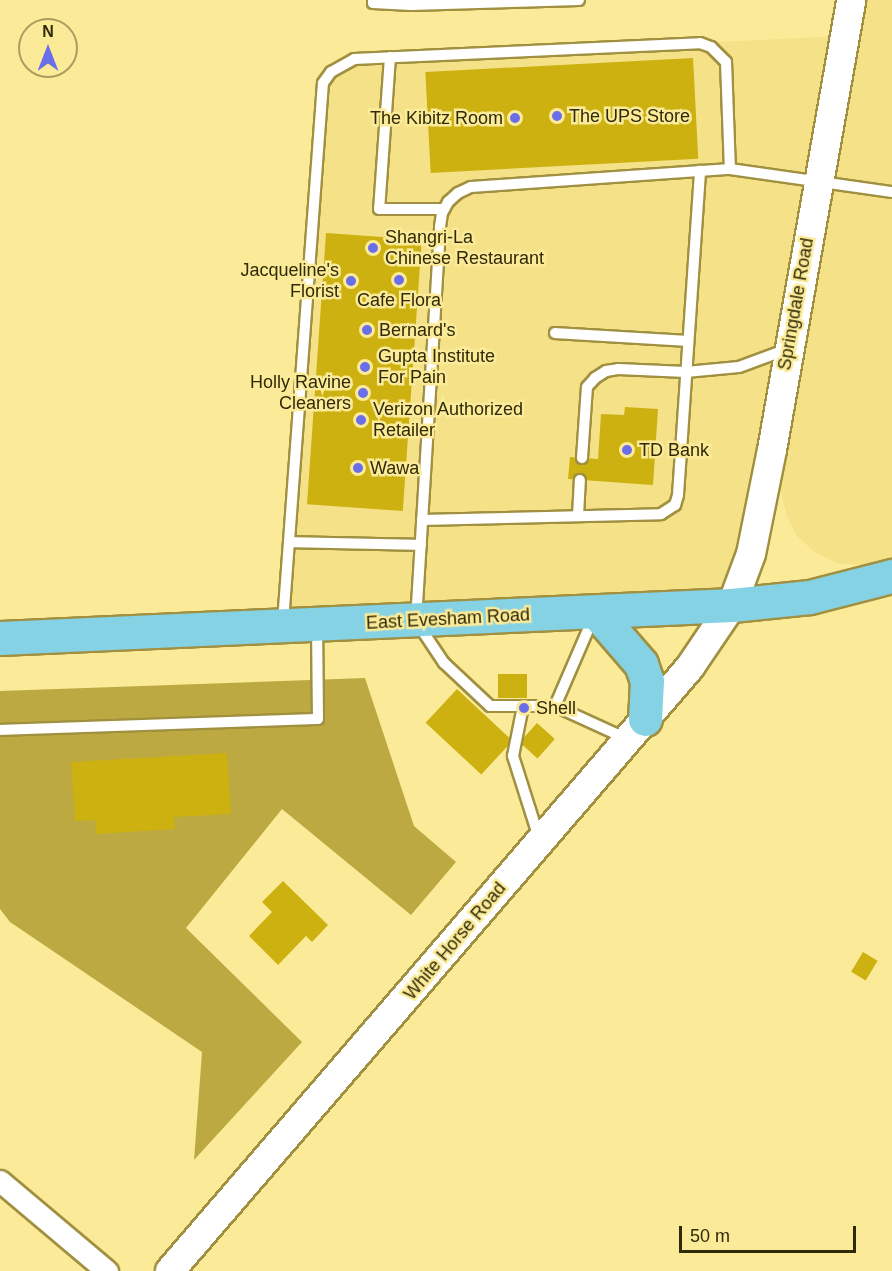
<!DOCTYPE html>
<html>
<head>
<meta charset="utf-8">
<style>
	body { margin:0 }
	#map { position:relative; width:892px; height:1271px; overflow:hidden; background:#fbeb99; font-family:Arial,sans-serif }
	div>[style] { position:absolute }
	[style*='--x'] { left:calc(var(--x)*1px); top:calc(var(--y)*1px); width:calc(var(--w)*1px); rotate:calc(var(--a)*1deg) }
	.built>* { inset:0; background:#f5e288 }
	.forest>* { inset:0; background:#bda942 }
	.building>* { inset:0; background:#ccb110; transform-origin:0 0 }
	.roads { filter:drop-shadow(2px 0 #a09040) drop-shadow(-2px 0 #a09040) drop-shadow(0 2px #a09040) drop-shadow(0 -2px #a09040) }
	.lane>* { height:10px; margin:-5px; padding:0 5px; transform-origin:5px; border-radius:5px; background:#fff }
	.street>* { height:21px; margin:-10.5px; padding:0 10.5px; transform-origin:10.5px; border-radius:10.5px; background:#fff }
	.secondary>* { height:28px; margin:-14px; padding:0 14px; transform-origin:14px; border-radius:14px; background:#fff }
	.primary>* { height:33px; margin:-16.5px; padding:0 16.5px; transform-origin:16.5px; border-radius:16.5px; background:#86d2e5 }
	.dots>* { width:16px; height:16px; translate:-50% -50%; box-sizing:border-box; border:3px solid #fbeb99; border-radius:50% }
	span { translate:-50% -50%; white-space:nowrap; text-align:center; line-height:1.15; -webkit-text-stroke:5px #fbeb99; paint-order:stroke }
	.poi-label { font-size:18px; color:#312a07 }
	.left { translate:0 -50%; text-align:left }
	.right { translate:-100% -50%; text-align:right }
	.street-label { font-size:18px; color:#312a07 }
	.north { position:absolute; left:18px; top:18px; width:60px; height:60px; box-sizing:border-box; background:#fbeb99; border:2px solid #aa9e5f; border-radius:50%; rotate:0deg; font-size:16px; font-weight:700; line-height:24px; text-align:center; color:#312a07 }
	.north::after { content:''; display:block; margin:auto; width:21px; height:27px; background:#6a6ee8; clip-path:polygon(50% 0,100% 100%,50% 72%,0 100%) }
	.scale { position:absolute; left:679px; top:1226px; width:177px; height:27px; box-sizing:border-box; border:3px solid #312a07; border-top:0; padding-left:8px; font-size:18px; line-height:21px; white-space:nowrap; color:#312a07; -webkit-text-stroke:4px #fbeb99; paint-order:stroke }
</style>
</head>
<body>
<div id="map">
	<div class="built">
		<i style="clip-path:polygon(851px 0,892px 0,892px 568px,836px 563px,813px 551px,797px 536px,787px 517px,772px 456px,732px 605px,283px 626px,323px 83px,341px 64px,390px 57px,844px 36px)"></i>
	</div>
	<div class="forest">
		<i style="clip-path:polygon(365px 678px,414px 826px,456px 862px,411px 915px,282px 809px,186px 928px,302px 1042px,194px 1160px,202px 1052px,10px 922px,0 909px,0 691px)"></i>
	</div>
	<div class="building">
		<i style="left:693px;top:58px;width:101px;height:268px;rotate:87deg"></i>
		<i style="left:326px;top:233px;width:96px;height:272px;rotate:4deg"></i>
		<i style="clip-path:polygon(625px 407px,658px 409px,653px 485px,568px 479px,570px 457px,598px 459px,601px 414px,624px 415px)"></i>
		<i style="left:498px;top:674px;width:29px;height:24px"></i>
		<i style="left:457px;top:689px;width:76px;height:46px;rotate:43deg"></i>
		<i style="left:537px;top:723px;width:24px;height:26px;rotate:42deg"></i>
		<i style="clip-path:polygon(227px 753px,231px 814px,174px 817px,175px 829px,96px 834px,95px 820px,75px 821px,71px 762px)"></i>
		<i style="clip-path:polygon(283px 881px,328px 925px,312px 942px,306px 936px,278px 965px,249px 936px,272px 912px,262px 902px)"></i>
		<i style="left:863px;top:952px;width:17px;height:23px;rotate:31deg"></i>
	</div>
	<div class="roads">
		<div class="lane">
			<i style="--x:373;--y:0;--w:3;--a:90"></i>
			<i style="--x:373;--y:3;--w:38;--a:3"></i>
			<i style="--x:411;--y:5;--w:168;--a:-1.7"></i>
			<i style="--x:390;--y:57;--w:152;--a:94.1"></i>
			<i style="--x:379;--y:209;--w:65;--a:0"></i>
			<i style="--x:555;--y:333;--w:133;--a:3.4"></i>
			<i style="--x:582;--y:458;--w:71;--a:-86"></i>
			<i style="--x:587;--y:387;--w:12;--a:-48"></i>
			<i style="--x:595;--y:378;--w:13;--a:-32"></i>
			<i style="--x:606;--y:371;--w:12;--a:-9"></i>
			<i style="--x:618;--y:369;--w:68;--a:2.5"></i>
			<i style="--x:686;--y:372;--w:53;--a:-5.4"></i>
			<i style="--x:739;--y:367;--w:49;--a:-20.3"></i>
			<i style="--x:578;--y:516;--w:36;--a:-87"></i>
			<i style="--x:422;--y:520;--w:239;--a:-1.4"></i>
			<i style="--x:661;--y:514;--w:17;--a:-33"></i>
			<i style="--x:675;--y:505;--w:10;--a:-73"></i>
			<i style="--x:678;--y:495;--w:325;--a:-86.1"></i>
			<i style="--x:289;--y:542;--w:132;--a:1.3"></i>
			<i style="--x:594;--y:616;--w:98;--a:113.4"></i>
			<i style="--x:555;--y:706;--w:65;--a:180"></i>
			<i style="--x:490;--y:706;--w:63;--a:-136.9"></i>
			<i style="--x:444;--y:663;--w:50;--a:-123.7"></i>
			<i style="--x:416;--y:621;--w:395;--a:-86.5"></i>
			<i style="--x:440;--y:227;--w:14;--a:-82"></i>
			<i style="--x:442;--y:213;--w:13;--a:-61"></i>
			<i style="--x:448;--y:202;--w:13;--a:-42"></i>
			<i style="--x:458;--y:193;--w:14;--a:-25"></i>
			<i style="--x:471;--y:187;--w:260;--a:-4"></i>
			<i style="--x:730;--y:169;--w:164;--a:8.1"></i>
			<i style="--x:283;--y:622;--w:540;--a:-85.76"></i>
			<i style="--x:323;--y:83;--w:14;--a:-54"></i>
			<i style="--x:331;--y:72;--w:26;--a:-29"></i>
			<i style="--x:354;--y:59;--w:346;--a:-2.6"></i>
			<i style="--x:700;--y:43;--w:12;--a:20"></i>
			<i style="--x:711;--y:47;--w:21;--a:45"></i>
			<i style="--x:726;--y:62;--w:107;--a:87.9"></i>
			<i style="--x:523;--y:706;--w:51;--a:101.3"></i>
			<i style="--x:513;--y:756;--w:86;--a:72.4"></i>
			<i style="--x:555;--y:706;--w:77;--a:24.6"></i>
			<i style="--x:0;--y:730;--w:318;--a:-2"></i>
			<i style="--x:318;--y:719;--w:91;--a:-90.6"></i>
		</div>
		<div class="street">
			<i style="--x:0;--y:1181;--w:140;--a:40.1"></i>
		</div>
		<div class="secondary">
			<i style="--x:170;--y:1271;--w:797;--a:-49.27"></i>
			<i style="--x:690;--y:667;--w:75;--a:-55.9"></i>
			<i style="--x:732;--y:605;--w:54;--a:-69.6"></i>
			<i style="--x:751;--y:554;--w:106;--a:-78.6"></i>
			<i style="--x:772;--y:450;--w:457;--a:-80"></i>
		</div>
		<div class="primary">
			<i style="--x:596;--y:612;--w:69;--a:49.1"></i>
			<i style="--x:641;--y:664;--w:18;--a:71"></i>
			<i style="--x:647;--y:681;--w:38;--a:93"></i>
			<i style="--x:0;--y:638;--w:733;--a:-2.58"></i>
			<i style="--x:732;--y:605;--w:78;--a:-5.9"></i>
			<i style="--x:810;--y:597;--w:85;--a:-14.4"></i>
		</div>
	</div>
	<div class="dots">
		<i style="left:557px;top:116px;background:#6a6ee8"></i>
		<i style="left:515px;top:118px;background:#6a6ee8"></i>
		<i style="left:373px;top:248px;background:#6a6ee8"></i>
		<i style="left:399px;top:280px;background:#6a6ee8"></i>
		<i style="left:351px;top:281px;background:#6a6ee8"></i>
		<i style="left:367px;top:330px;background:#6a6ee8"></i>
		<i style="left:365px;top:367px;background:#6a6ee8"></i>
		<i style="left:363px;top:393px;background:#6a6ee8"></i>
		<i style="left:361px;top:420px;background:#6a6ee8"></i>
		<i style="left:627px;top:450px;background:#6a6ee8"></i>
		<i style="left:358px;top:468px;background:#6a6ee8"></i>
		<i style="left:524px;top:708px;background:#6a6ee8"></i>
	</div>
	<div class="poi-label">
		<span class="left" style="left:569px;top:116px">The UPS Store</span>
		<span class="right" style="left:503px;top:118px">The Kibitz Room</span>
		<span class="left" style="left:385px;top:248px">Shangri-La<br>Chinese Restaurant</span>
		<span class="right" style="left:339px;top:281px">Jacqueline's<br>Florist</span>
		<span style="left:399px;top:300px">Cafe Flora</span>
		<span class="left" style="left:379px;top:330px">Bernard's</span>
		<span class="left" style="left:378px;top:367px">Gupta Institute<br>For Pain</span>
		<span class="right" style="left:351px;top:393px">Holly Ravine<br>Cleaners</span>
		<span class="left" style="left:373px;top:420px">Verizon Authorized<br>Retailer</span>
		<span class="left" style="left:639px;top:450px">TD Bank</span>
		<span class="left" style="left:370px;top:468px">Wawa</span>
		<span class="left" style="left:536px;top:708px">Shell</span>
	</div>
	<div class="street-label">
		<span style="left:796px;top:304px;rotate:-80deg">Springdale Road</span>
		<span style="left:448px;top:619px;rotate:-3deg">East Evesham Road</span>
		<span style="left:455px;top:941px;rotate:-50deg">White Horse Road</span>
	</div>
	<div class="north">N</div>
	<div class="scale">50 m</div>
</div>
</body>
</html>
